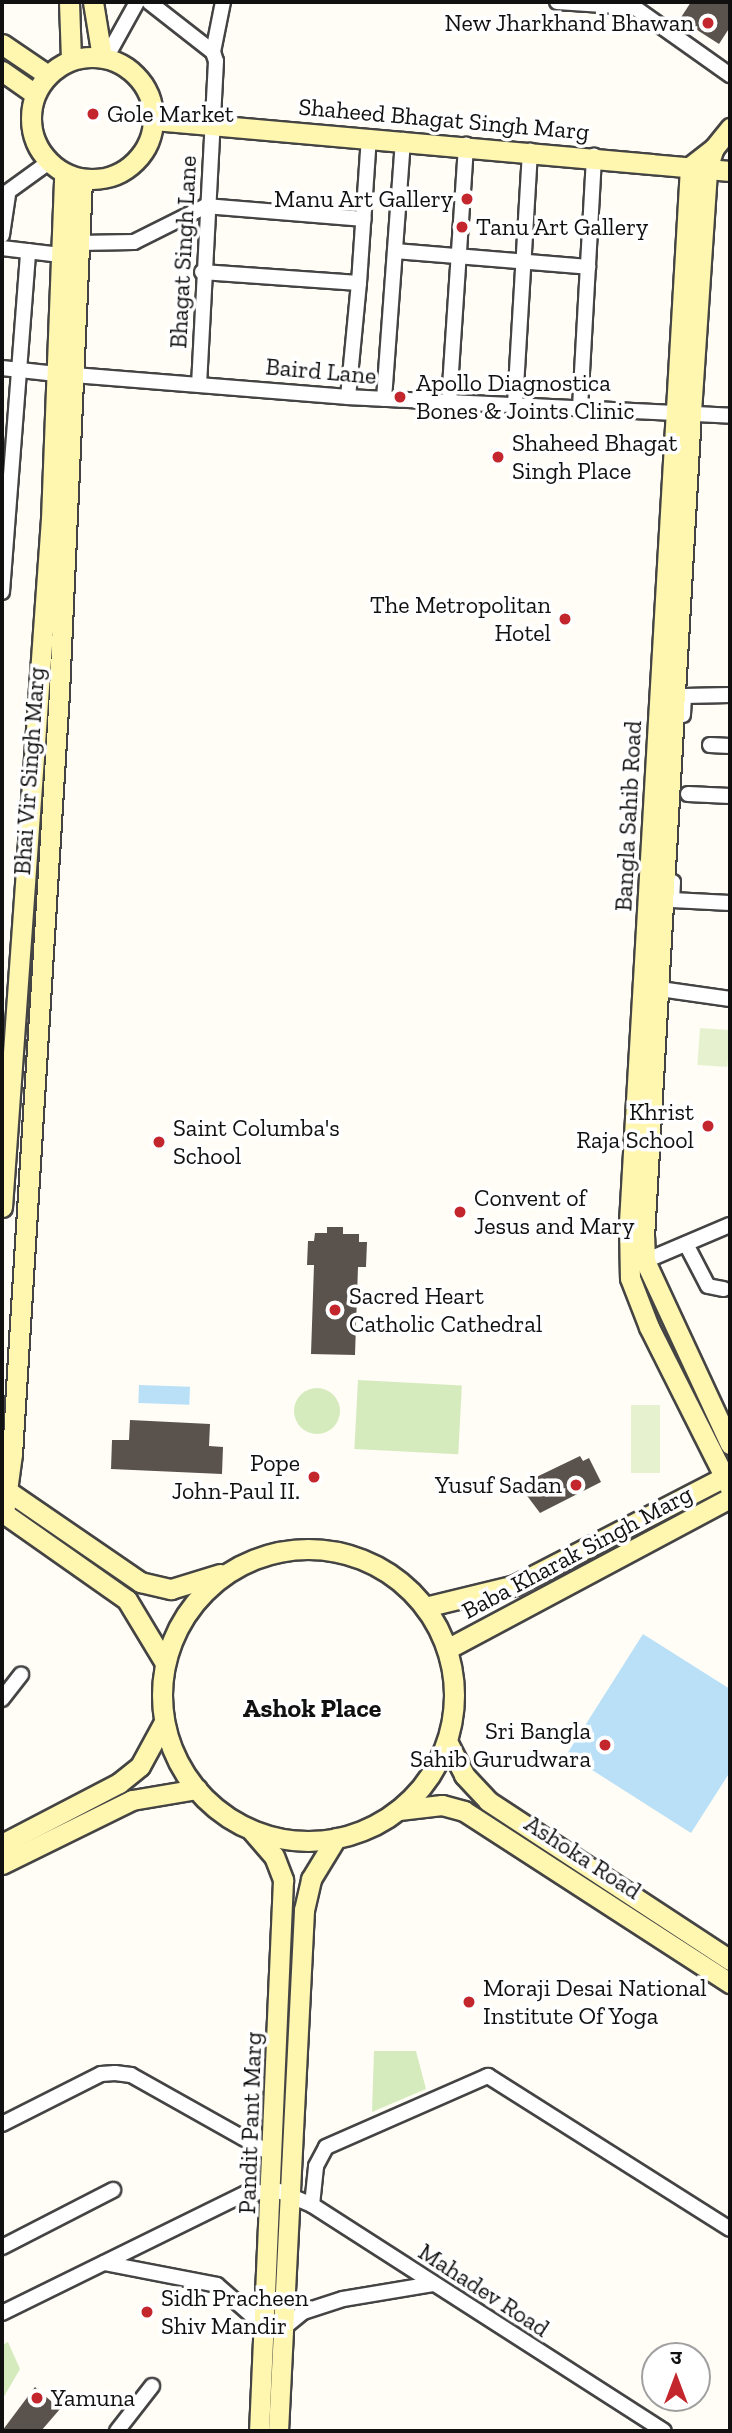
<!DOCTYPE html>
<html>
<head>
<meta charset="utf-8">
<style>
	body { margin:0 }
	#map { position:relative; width:732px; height:2433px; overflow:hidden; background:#fffdf5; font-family:"Zilla Slab","Noto Sans Devanagari",serif }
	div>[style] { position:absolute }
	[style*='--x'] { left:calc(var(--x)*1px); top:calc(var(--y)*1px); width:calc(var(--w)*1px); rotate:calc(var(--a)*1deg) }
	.green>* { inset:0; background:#d5ebbd; transform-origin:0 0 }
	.round { border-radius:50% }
	.pitch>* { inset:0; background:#e6f2cf; transform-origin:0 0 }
	.water>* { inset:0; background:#b9e0f7; transform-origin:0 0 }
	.building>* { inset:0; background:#5a524d }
	.roads { filter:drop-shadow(2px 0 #444) drop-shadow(-2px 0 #444) drop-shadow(0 2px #444) drop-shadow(0 -2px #444) }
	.street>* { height:14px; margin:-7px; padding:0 7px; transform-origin:7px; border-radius:7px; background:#fff }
	.secondary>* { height:19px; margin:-9.5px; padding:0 9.5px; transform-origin:9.5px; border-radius:9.5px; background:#fff6b0 }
	.secondary>.ring { margin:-9.5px; padding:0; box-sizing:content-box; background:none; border:19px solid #fff6b0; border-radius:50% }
	.dots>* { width:19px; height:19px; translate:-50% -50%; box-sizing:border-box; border:4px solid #fff; border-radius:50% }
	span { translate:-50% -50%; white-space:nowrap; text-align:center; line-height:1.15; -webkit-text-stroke:7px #fff; paint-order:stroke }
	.poi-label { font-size:24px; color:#111 }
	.right { translate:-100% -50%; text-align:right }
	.left { translate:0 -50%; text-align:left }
	.street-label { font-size:24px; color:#111 }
	.neighbourhood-label { font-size:26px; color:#111; font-weight:700 }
	.frame { position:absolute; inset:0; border:4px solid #111; pointer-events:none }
	.north { position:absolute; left:641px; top:2342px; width:70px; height:70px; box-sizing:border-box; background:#fff; border:2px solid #a0a0a0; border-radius:50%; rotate:0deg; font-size:19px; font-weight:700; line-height:28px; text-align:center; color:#111 }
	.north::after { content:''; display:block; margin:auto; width:24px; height:32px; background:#c4262e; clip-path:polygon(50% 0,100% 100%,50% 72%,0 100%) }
</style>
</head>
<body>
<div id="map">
	<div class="green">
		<i style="left:358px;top:1380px;width:104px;height:69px;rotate:3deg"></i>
		<i class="round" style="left:294px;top:1388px;width:46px;height:46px"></i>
		<i style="clip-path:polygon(374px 2051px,416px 2051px,426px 2089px,372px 2112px)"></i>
		<i style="clip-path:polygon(8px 2342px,20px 2369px,2px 2400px,2px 2345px)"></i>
	</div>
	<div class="pitch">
		<i style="left:700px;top:1028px;width:30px;height:37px;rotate:4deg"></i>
		<i style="left:631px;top:1405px;width:29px;height:68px"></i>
	</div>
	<div class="water">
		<i style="left:139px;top:1385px;width:51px;height:18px;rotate:2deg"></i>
		<i style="clip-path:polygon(643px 1634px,730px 1689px,730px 1772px,691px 1833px,567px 1754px)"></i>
	</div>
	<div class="building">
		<i style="clip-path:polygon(691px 2px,730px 2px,730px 27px,719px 44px,680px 19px)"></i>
		<i style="clip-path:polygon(327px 1227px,343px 1227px,343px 1234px,359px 1234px,359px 1242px,367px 1242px,366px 1267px,358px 1267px,355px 1355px,311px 1354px,314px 1265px,307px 1265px,308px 1241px,314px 1241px,315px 1233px,327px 1233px)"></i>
		<i style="clip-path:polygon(130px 1420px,210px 1424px,209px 1446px,223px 1447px,222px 1474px,111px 1469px,112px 1440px,129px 1440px)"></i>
		<i style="clip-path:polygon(580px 1456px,583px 1461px,589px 1458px,601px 1482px,540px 1513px,522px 1489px,524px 1483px)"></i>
		<i style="clip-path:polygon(35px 2387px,60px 2409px,41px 2431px,2px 2431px)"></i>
	</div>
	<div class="roads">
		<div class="street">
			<i style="--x:149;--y:2;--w:81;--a:38"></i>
			<i style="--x:213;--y:52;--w:9;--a:72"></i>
			<i style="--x:216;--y:61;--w:321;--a:93"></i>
			<i style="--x:557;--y:2;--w:77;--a:3.7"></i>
			<i style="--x:634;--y:7;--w:118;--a:35.3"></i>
			<i style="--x:213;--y:52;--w:51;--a:-78.7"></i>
			<i style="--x:106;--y:58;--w:64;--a:-61"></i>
			<i style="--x:2;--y:196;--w:58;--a:-35.9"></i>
			<i style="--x:2;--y:235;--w:40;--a:-81.5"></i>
			<i style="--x:78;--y:243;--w:56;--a:-1"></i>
			<i style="--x:134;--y:242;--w:80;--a:-26.6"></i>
			<i style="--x:206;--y:206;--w:158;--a:4.7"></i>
			<i style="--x:2;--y:248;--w:59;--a:6.8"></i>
			<i style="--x:395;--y:251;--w:194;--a:4.7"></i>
			<i style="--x:202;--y:272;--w:157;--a:4"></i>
			<i style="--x:359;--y:283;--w:146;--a:-86.1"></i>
			<i style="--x:2;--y:368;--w:55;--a:6.2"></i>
			<i style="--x:74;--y:375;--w:275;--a:4.6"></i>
			<i style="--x:348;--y:397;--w:382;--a:2.8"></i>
			<i style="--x:348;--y:397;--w:115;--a:-84.5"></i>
			<i style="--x:384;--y:399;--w:260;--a:-85.8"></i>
			<i style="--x:449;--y:402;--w:258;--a:-86.2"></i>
			<i style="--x:515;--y:404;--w:254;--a:-86.6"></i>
			<i style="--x:580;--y:408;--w:253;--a:-86.8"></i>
			<i style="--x:2;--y:592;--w:342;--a:-85.6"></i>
			<i style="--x:683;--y:715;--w:19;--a:-87"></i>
			<i style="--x:684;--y:696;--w:46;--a:-1.2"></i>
			<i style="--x:710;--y:745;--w:20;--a:3"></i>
			<i style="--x:688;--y:794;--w:42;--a:2.7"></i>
			<i style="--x:673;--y:882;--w:18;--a:93"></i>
			<i style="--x:672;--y:900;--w:58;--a:3"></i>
			<i style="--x:660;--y:989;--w:71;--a:8.1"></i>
			<i style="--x:686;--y:1244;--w:47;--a:62.4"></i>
			<i style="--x:708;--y:1286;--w:16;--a:11"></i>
			<i style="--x:645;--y:1261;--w:92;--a:-23"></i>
			<i style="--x:2;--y:1699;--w:31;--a:-52"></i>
			<i style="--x:2;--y:2124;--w:111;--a:-26.8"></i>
			<i style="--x:101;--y:2074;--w:14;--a:-4"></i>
			<i style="--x:115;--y:2073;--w:16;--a:7"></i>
			<i style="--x:131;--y:2075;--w:159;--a:29.3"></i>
			<i style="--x:312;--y:2205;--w:39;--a:-84"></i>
			<i style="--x:316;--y:2166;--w:21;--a:-62"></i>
			<i style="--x:326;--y:2147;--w:177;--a:-23.7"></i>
			<i style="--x:488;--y:2076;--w:286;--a:32.3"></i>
			<i style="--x:2;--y:2247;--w:125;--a:-27.2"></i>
			<i style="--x:104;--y:2263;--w:115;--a:11"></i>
			<i style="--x:217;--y:2285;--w:64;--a:41.2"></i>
			<i style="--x:2;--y:2313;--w:272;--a:-26.2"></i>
			<i style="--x:246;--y:2193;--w:33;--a:-3"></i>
			<i style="--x:279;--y:2191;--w:36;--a:23"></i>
			<i style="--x:312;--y:2205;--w:418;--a:32.7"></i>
			<i style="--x:286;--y:2326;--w:22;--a:-39"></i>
			<i style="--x:303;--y:2312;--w:42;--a:-18"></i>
			<i style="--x:343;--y:2299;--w:91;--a:-9.5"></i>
			<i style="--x:117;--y:2431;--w:57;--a:-52.1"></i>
		</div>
		<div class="secondary">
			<i style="--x:69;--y:2;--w:58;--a:88"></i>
			<i style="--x:93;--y:2;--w:56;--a:80.7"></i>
			<i style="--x:2;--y:44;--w:55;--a:34"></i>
			<i class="ring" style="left:31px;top:57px;width:103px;height:103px"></i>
			<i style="--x:2;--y:71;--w:40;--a:34.9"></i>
			<i style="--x:154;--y:120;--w:578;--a:5.06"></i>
			<i style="--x:714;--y:148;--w:26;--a:-51"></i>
			<i style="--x:2;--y:1207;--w:690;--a:-85.93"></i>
			<i style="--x:51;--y:519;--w:346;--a:-87.8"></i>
			<i style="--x:730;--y:1444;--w:202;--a:-114.9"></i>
			<i style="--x:645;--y:1261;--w:24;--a:-92"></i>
			<i style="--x:644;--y:1237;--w:826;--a:-86.74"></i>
			<i style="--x:691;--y:412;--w:244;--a:-86.2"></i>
			<i style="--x:707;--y:169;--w:22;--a:-72"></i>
			<i style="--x:714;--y:148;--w:31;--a:142"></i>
			<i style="--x:690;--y:167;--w:1058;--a:93.31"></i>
			<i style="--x:629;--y:1223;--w:55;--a:89"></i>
			<i style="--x:630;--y:1278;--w:53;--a:68.8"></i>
			<i style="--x:649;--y:1327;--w:180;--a:63.3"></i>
			<i style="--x:2;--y:1487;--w:168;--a:34.5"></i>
			<i style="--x:140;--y:1582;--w:32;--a:13"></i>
			<i style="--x:171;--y:1589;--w:51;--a:-17"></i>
			<i style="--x:2;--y:1512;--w:153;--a:35.1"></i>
			<i style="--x:127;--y:1600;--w:74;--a:58.9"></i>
			<i style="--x:4;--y:1513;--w:60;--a:-82.3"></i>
			<i style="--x:12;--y:1454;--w:763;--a:-86.47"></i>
			<i style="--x:59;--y:692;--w:514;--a:-87.43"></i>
			<i class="ring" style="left:162px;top:1549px;width:273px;height:273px"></i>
			<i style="--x:425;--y:1607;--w:93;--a:-13.7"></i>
			<i style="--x:515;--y:1585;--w:242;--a:-27.3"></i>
			<i style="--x:447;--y:1649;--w:321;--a:-28.1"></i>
			<i style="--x:447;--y:1741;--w:38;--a:63"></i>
			<i style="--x:464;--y:1775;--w:35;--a:47"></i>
			<i style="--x:488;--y:1801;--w:290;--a:33.3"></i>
			<i style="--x:399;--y:1810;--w:43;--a:-6.6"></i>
			<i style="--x:442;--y:1805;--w:23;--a:15"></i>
			<i style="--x:464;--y:1811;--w:317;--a:32.9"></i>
			<i style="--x:252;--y:1831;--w:33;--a:49"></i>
			<i style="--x:274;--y:1856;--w:26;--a:69"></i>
			<i style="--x:283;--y:1880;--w:552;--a:92.49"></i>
			<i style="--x:2;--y:1844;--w:132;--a:-27.5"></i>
			<i style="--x:119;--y:1783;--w:27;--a:-39"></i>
			<i style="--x:140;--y:1766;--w:50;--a:-61.4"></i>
			<i style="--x:2;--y:1864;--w:145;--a:-26.2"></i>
			<i style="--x:132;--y:1800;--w:66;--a:-9.6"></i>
			<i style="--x:278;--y:2431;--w:522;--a:-87.14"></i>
			<i style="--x:304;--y:1910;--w:32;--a:-77"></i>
			<i style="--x:311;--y:1879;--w:48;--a:-58.6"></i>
		</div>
	</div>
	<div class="dots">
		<i style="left:708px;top:23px;background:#c4262e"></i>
		<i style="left:93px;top:114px;background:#c4262e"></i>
		<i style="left:467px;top:199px;background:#c4262e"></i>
		<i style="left:462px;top:227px;background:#c4262e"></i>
		<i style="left:400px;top:397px;background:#c4262e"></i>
		<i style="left:498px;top:457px;background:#c4262e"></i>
		<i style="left:565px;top:619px;background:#c4262e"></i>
		<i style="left:708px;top:1126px;background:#c4262e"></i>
		<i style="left:159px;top:1142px;background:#c4262e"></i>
		<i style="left:460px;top:1212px;background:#c4262e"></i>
		<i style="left:335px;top:1310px;background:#c4262e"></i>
		<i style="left:314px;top:1477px;background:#c4262e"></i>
		<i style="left:576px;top:1485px;background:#c4262e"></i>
		<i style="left:605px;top:1745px;background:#c4262e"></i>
		<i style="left:469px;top:2002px;background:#c4262e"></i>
		<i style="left:147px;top:2312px;background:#c4262e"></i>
		<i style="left:37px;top:2398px;background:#c4262e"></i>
	</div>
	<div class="poi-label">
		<span class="right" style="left:694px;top:23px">New Jharkhand Bhawan</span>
		<span class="left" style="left:107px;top:114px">Gole Market</span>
		<span class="right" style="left:453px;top:199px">Manu Art Gallery</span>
		<span class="left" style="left:476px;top:227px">Tanu Art Gallery</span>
		<span class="left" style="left:416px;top:397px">Apollo Diagnostica<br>Bones &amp; Joints Clinic</span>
		<span class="left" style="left:512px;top:457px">Shaheed Bhagat<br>Singh Place</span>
		<span class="right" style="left:551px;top:619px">The Metropolitan<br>Hotel</span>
		<span class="right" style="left:694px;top:1126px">Khrist<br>Raja School</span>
		<span class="left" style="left:173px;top:1142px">Saint Columba's<br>School</span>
		<span class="left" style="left:474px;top:1212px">Convent of<br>Jesus and Mary</span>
		<span class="left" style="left:349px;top:1310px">Sacred Heart<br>Catholic Cathedral</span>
		<span class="right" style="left:300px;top:1477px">Pope<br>John-Paul II.</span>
		<span class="right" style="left:562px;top:1485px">Yusuf Sadan</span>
		<span class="right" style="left:591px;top:1745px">Sri Bangla<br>Sahib Gurudwara</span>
		<span class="left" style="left:483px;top:2002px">Moraji Desai National<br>Institute Of Yoga</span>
		<span class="left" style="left:161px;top:2312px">Sidh Pracheen<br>Shiv Mandir</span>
		<span class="left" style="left:51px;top:2398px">Yamuna</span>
	</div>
	<div class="street-label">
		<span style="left:444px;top:119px;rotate:5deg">Shaheed Bhagat Singh Marg</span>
		<span style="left:183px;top:252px;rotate:-87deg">Bhagat Singh Lane</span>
		<span style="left:321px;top:371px;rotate:5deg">Baird Lane</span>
		<span style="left:29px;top:771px;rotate:-86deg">Bhai Vir Singh Marg</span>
		<span style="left:628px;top:816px;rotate:-87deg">Bangla Sahib Road</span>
		<span style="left:577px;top:1552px;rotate:-28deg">Baba Kharak Singh Marg</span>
		<span style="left:583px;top:1857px;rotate:33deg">Ashoka Road</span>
		<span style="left:250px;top:2123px;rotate:-88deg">Pandit Pant Marg</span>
		<span style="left:484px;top:2290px;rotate:33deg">Mahadev Road</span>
	</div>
	<div class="neighbourhood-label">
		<span style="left:312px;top:1709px">Ashok Place</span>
	</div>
	<div class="frame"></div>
	<div class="north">उ</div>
</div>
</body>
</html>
